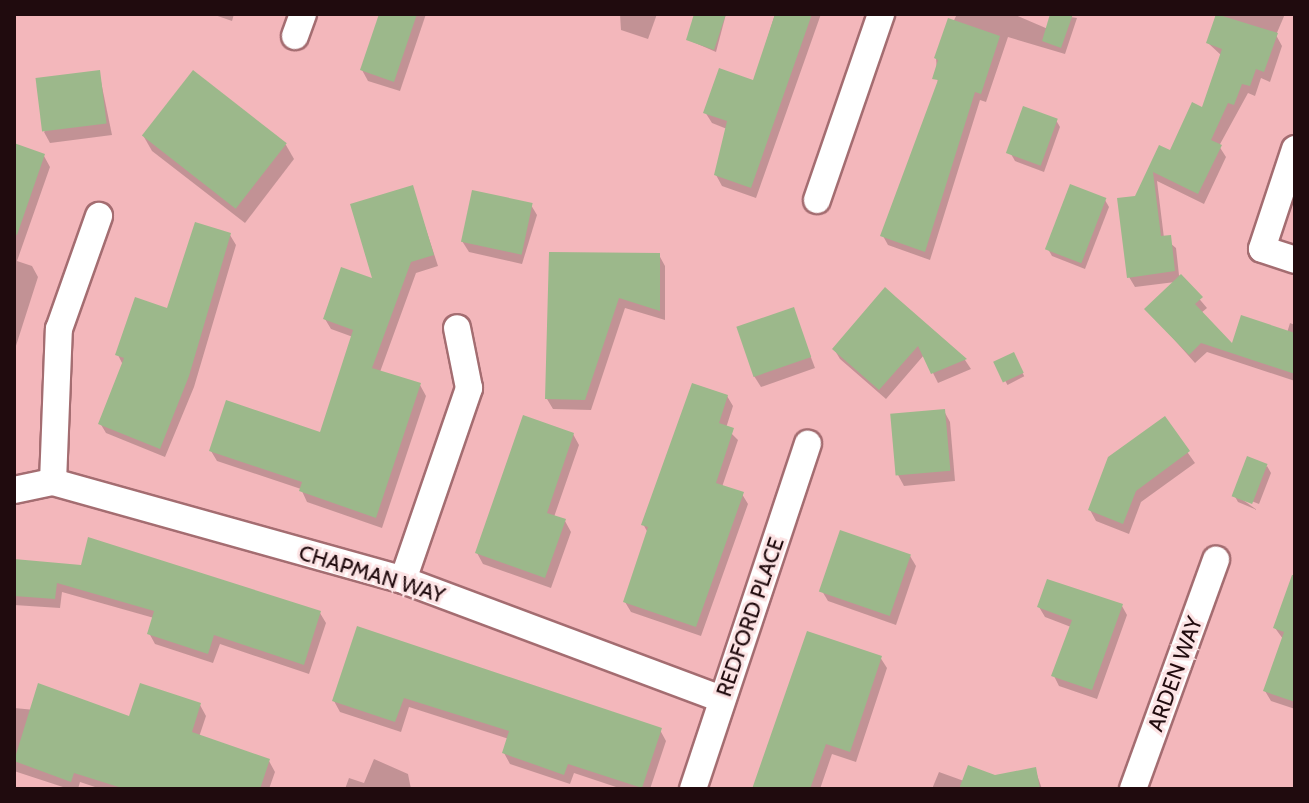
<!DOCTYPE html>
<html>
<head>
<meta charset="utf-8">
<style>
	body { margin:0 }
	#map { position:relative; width:1309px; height:803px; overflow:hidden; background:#f3b7bb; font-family:Cabin,sans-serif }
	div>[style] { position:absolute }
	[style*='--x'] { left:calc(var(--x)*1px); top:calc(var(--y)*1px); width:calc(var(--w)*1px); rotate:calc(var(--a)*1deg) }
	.shadow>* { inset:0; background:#0003; transform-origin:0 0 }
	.building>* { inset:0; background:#9cb88b; transform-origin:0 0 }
	.roads { filter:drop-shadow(2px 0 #a46d71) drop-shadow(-2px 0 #a46d71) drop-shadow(0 2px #a46d71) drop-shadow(0 -2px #a46d71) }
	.street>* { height:26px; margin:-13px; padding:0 13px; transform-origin:13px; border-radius:13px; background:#fff }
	span { translate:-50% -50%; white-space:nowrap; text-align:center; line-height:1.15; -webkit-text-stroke:6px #fce3e4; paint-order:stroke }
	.street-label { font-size:22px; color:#200b0e }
	.frame { position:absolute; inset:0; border:16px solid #200b0e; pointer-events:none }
</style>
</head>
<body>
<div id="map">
	<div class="shadow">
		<i style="clip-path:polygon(212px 14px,234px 14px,232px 21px)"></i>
		<i style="clip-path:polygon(381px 14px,426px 14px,400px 91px,368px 81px,362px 70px)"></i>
		<i style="clip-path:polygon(620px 14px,657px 14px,648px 39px,621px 30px)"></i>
		<i style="clip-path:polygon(701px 14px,726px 14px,716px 52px,693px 42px)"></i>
		<i style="clip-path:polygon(775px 14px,821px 14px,756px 198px,722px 186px,716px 175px,727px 129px,712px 123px,705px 112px,754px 82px)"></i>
		<i style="clip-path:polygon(957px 14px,1013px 14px,1048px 29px,1053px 14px,1077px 18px,1065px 54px,1008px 37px,986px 102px,980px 100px,930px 260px,888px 245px,883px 236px,938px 85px,936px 58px)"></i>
		<i style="clip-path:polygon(1217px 14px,1285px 14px,1276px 35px,1282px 46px,1270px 82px,1261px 78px,1255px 96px,1248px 93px,1219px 146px,1226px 157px,1204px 204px,1157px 181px,1164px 238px,1176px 248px,1179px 275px,1207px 308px,1201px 313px,1233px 347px,1287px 333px,1290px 323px,1295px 325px,1295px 381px,1207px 352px,1195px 363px,1147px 309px,1175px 282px,1135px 287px,1129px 277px,1136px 198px,1160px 147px,1171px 152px,1203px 110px,1222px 56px,1208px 43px)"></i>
		<i style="clip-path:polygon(99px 72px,112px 135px,50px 143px,44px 132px)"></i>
		<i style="clip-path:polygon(194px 73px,286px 145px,294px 159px,245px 223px,152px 151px,144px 137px)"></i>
		<i style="clip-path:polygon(1056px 120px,1060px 127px,1044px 172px,1015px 161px,1011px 154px)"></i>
		<i style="clip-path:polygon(14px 145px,44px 156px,50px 167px,17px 261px,32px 266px,38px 277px,14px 352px)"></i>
		<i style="clip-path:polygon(412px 187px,438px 266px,416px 273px,380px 372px,420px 385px,426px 396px,382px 528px,307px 502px,301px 489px,217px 461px,211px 451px,322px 434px,353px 337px,331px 329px,325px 319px,375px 281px)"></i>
		<i style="clip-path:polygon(1105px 200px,1109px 207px,1085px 269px,1052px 256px,1048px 249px)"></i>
		<i style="clip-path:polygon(531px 205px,537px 215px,522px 264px,469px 252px,462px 241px)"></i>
		<i style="clip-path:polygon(230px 235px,236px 245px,194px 387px,165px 457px,106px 433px,100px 423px,123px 365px,118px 355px,168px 310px)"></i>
		<i style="clip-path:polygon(551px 254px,659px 255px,665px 266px,665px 320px,625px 308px,591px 410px,553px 409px,547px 399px)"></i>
		<i style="clip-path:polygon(885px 290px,965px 360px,971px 369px,938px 383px,924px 355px,886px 399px,840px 359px,834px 349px)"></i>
		<i style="clip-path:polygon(793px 310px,815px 368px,761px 387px,754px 376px)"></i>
		<i style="left:1013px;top:355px;width:24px;height:19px;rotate:62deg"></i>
		<i style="clip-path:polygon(727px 396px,733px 406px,726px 428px,738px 440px,722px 487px,742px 494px,748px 504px,701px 636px,631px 612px,625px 602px,648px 533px,643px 524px)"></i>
		<i style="clip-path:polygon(944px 411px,950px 422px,955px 481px,904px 486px,898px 475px)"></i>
		<i style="clip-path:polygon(1164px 419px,1195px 463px,1141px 502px,1129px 534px,1096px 521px,1090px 510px)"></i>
		<i style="clip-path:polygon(573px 434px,579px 445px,554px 517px,565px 521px,571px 532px,551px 588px,483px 564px,477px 553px)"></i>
		<i style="clip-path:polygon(1267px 466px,1271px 473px,1259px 504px,1236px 495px,1257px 510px,1238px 502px,1234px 495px)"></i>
		<i style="clip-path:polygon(910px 556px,916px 566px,896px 625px,828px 601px,822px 591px)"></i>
		<i style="clip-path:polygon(14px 561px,320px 613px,326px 623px,309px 674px,220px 644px,213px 663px,155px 644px,149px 633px,154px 618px,62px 592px,60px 608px,14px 605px)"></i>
		<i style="clip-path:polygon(1295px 604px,1295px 709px,1271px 701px,1265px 691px,1283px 639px,1275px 628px)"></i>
		<i style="clip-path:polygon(1122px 606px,1127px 615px,1097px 699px,1059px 686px,1054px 676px,1071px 627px,1045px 617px,1039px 607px)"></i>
		<i style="clip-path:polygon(358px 628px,660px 730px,666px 741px,650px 789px,622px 789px,574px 773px,570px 784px,510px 764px,504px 753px,509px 739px,409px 707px,401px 732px,340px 712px,334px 701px)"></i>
		<i style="clip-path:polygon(880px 657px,887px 668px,856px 762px,832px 754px,820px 789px,754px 789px)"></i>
		<i style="clip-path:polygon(200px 705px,206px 716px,199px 737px,269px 761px,275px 772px,269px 789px,101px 789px,80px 782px,78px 789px,69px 789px,14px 771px,14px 708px,131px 719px)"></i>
		<i style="clip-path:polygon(374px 759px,408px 774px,411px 789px,345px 789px,349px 778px,364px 783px)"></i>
		<i style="clip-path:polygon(1035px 769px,1042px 789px,932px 789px,939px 772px,964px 781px)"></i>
	</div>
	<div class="building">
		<i style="clip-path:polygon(379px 14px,417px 14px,394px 82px,360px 70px)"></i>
		<i style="clip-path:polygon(694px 14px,726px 14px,714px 50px,686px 40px)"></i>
		<i style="clip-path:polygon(775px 14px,812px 14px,751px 188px,714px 175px,727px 121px,703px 113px,719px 68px,753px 80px)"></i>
		<i style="clip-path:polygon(1050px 14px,1073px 14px,1061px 48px,1042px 41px)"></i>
		<i style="clip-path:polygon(1216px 14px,1278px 33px,1264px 72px,1256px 69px,1250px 86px,1242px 84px,1234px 105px,1228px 103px,1211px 140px,1222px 145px,1198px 194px,1153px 172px,1161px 236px,1171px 235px,1175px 271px,1127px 278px,1117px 198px,1135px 196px,1159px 145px,1170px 150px,1192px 102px,1202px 107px,1222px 49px,1206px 43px)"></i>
		<i style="clip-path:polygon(948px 18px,1000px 36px,981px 94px,975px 92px,925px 252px,880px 236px,938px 80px,932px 79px,938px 60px,934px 58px)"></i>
		<i style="left:100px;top:70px;width:54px;height:65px;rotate:83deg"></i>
		<i style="left:193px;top:70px;width:119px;height:83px;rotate:38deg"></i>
		<i style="left:1023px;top:106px;width:37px;height:50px;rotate:20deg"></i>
		<i style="clip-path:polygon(14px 143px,45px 154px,17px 235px,14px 234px)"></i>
		<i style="left:1070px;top:184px;width:39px;height:70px;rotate:21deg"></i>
		<i style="clip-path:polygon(413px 185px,434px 255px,411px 262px,372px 368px,421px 383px,376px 518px,299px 491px,302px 482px,209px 451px,226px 400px,320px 432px,353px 330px,323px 319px,341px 267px,372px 278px,350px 204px)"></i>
		<i style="left:472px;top:190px;width:62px;height:53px;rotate:12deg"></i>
		<i style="clip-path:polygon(195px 222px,231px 233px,189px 376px,160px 449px,98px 424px,124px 358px,115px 355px,135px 297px,167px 308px)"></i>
		<i style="clip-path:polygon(549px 252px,660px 253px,660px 311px,619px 298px,585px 400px,545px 399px)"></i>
		<i style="clip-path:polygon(1181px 274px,1203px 297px,1195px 304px,1232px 343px,1241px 315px,1295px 333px,1295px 374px,1201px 343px,1189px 355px,1144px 309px)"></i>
		<i style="clip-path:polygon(885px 287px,896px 297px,967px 359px,931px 374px,918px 346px,879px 390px,832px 349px)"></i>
		<i style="left:794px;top:307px;width:53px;height:61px;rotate:71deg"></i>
		<i style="left:1014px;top:352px;width:23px;height:23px;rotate:65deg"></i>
		<i style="clip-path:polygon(692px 383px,728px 395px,719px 423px,734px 428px,716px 483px,744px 492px,696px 627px,623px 602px,648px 527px,641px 525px)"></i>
		<i style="left:945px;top:409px;width:62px;height:55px;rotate:85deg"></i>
		<i style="clip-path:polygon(523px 415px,574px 433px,547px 513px,566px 519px,545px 578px,475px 553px)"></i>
		<i style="clip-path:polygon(1165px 416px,1190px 451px,1136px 491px,1123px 524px,1088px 510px,1108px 457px)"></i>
		<i style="left:1247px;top:456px;width:22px;height:43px;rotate:21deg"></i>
		<i style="left:840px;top:530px;width:75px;height:65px;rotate:19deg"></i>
		<i style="clip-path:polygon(88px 537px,321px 611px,304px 665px,214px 635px,208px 654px,147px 634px,154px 611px,57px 583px,55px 599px,14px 596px,14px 559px,81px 565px)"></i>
		<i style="clip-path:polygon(1292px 575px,1295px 575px,1295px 702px,1263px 691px,1284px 632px,1273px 628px)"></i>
		<i style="clip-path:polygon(1047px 579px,1123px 604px,1092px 690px,1051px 676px,1072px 620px,1037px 607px)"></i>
		<i style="clip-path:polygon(357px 626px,662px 728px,642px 788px,568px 764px,564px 775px,502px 753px,509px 731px,404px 698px,395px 722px,332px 701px)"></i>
		<i style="clip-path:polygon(807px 631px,882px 656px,850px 752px,826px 744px,810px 789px,752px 789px)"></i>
		<i style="clip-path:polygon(38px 683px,129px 716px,140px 683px,201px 703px,192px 732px,270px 759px,260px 789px,125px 789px,74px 773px,71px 782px,14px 761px)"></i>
		<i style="clip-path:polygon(968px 765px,995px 775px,1036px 767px,1040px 789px,959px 789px)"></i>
	</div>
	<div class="roads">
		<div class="street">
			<i style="--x:295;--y:36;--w:23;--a:-70"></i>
			<i style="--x:1295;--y:149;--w:105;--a:108.3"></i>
			<i style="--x:1262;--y:249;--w:35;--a:18"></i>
			<i style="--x:817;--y:200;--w:197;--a:-71"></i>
			<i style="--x:53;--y:482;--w:153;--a:-87.8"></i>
			<i style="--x:59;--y:329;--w:120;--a:-70.5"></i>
			<i style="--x:14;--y:490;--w:40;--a:-12"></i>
			<i style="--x:53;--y:482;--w:363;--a:15.6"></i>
			<i style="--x:403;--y:580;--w:340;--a:20.5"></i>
			<i style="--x:403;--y:580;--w:203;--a:-71"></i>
			<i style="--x:469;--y:388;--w:61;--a:-101.3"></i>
			<i style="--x:693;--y:789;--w:364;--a:-71.6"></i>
			<i style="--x:1133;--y:789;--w:244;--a:-70.1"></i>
		</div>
	</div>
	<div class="street-label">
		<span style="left:372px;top:574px;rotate:17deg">CHAPMAN WAY</span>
		<span style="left:750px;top:617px;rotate:-71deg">REDFORD PLACE</span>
		<span style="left:1175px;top:674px;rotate:-70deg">ARDEN WAY</span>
	</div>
	<div class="frame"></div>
</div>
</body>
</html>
